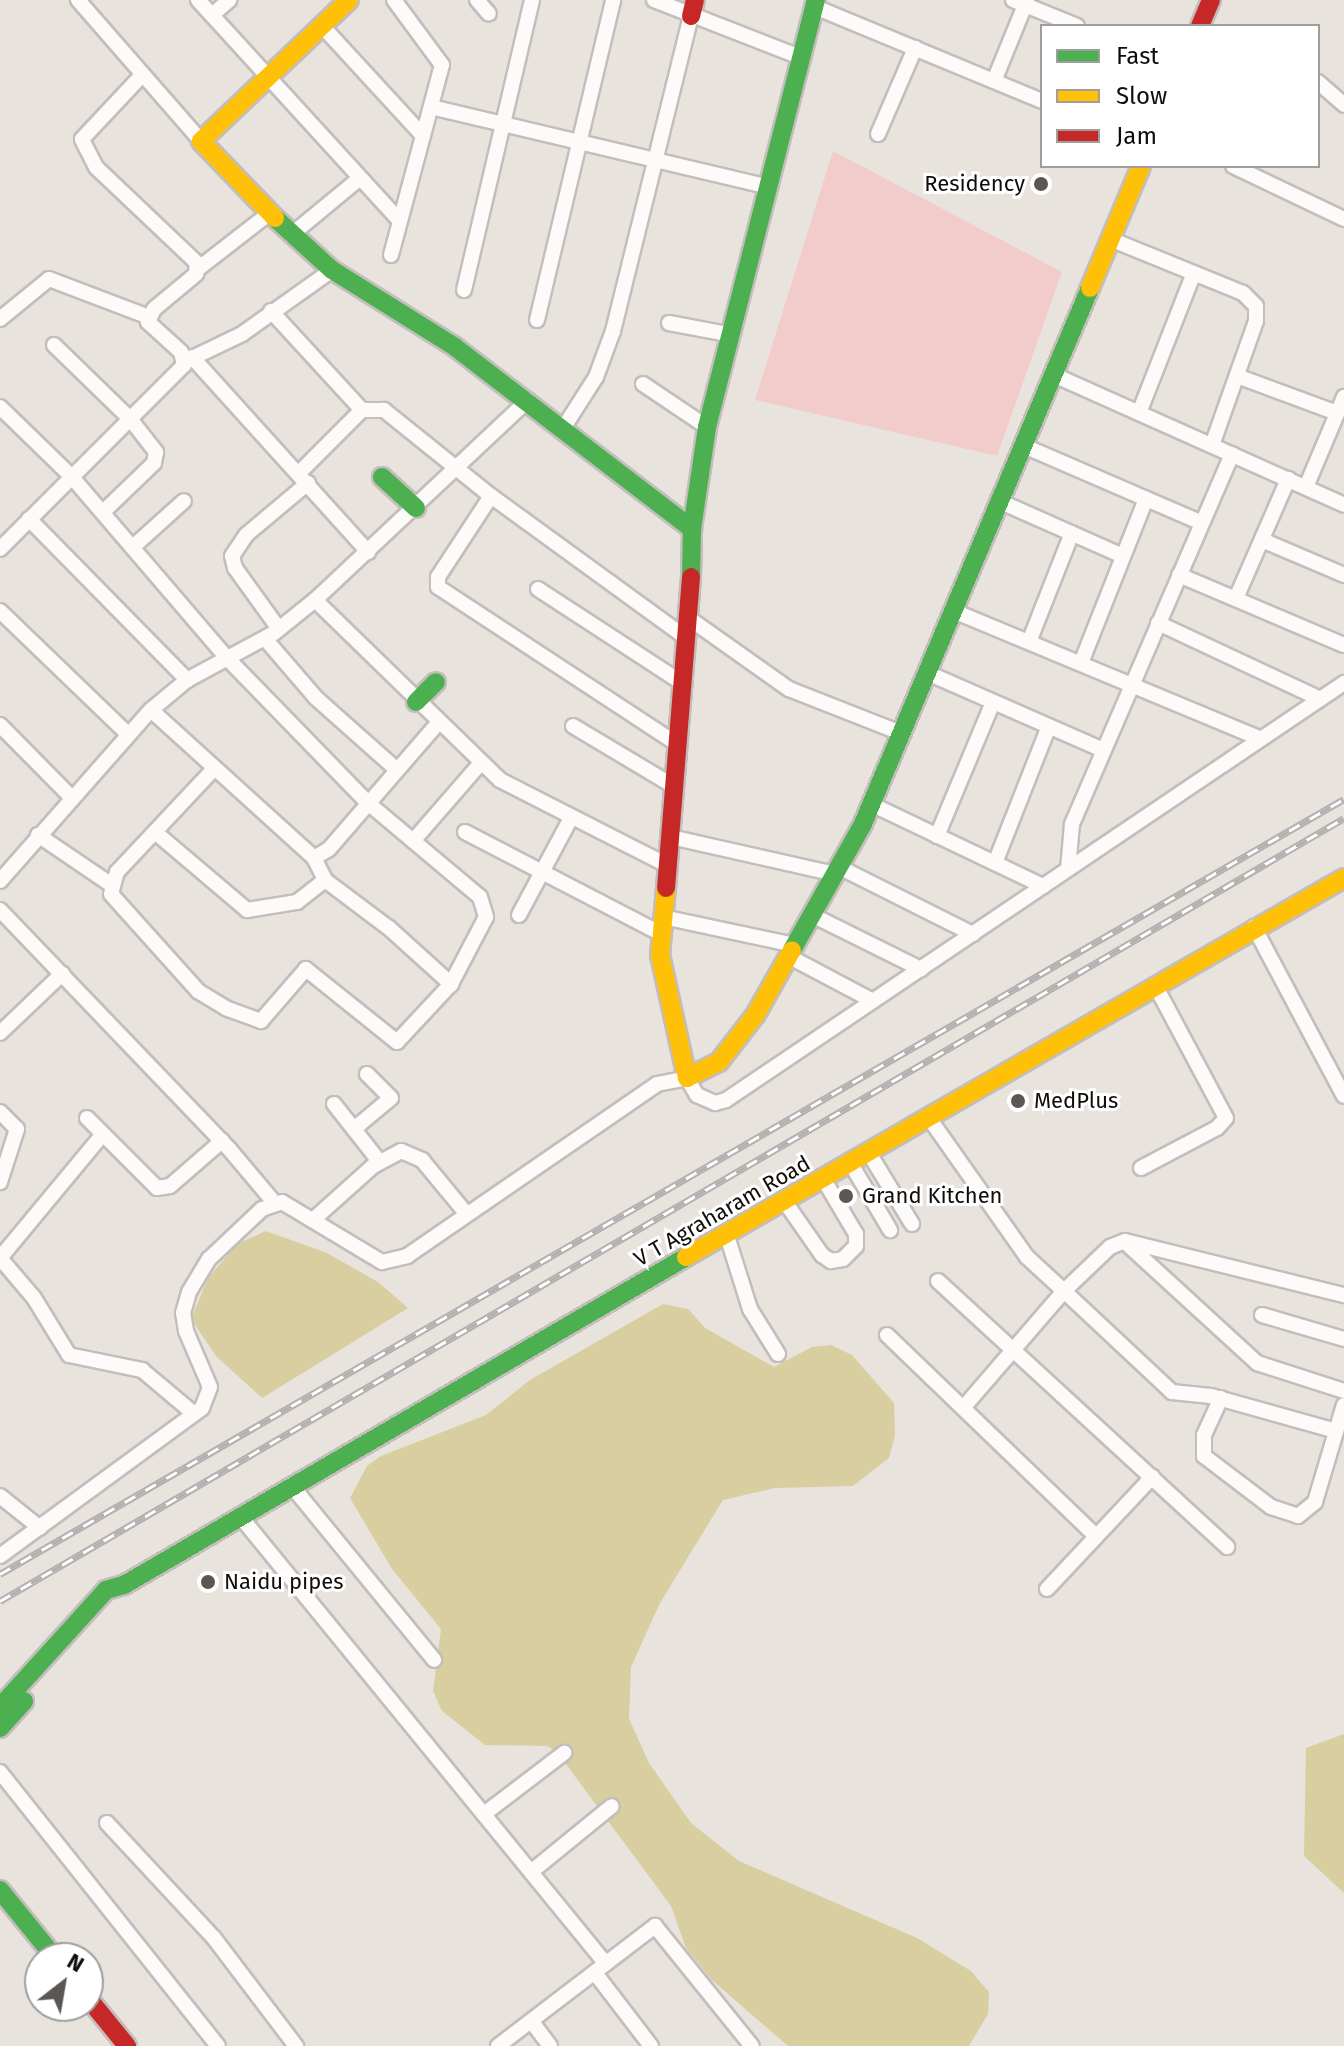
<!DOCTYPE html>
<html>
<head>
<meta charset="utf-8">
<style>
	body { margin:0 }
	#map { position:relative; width:1344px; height:2046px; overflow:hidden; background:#e9e3de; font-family:"Fira Sans",sans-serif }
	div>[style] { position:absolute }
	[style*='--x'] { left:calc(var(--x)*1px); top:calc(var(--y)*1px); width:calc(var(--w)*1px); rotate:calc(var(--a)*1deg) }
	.green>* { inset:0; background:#f1cccb }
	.water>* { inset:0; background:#d8cea0 }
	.roads { filter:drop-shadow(2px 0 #c3bebb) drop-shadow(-2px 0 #c3bebb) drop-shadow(0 2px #c3bebb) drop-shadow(0 -2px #c3bebb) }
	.street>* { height:14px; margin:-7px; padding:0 7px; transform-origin:7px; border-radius:7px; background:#fcfbfa }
	.fast>* { height:18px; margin:-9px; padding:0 9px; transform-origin:9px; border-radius:9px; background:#4caf50 }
	.slow>* { height:18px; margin:-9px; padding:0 9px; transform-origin:9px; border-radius:9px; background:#ffc107 }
	.jam>* { height:18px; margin:-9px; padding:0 9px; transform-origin:9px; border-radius:9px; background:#c62828 }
	.rail>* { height:7px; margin-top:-3.5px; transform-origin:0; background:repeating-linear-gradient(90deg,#fff 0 12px,#b3b1b0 0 24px); box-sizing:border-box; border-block:2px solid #b3b1b0 }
	.dots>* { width:22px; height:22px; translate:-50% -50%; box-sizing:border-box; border:4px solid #fff; border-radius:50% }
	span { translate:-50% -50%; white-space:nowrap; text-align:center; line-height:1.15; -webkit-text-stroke:6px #fff; paint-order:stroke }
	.poi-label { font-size:22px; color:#0f0c09 }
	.right { translate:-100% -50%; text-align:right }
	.left { translate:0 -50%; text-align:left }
	.street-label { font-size:22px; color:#0f0c09 }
	.legend { position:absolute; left:1040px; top:24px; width:280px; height:144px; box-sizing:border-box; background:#fff; border:2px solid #9f9e9d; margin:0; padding:10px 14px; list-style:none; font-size:24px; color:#0f0c09 }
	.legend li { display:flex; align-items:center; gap:16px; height:40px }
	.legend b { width:40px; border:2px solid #9f9e9d }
	.north { position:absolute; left:24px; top:1942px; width:80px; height:80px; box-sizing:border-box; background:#fff; border:2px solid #9f9e9d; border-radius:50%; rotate:31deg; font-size:22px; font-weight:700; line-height:32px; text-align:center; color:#0f0c09 }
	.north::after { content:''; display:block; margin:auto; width:28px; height:36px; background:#5b5754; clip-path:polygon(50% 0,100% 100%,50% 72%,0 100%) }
</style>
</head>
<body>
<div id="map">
	<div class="green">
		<i style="clip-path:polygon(833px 151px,1062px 272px,997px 456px,755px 400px)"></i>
	</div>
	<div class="water">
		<i style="clip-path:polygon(266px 1231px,327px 1253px,378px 1282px,408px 1308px,262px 1398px,216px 1356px,191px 1319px,208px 1278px,237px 1244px)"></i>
		<i style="clip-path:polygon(663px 1304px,688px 1309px,705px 1328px,774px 1367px,812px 1347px,831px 1345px,852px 1355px,894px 1403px,895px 1435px,889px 1458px,853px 1486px,775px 1488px,723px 1500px,660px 1603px,631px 1667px,629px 1719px,649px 1763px,691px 1823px,739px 1861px,917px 1938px,971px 1971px,989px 1992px,988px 2014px,969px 2046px,788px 2046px,712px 1980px,686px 1948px,671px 1906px,557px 1752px,547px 1746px,485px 1745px,442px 1711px,433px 1691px,441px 1629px,392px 1569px,350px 1498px,367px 1466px,381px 1456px,486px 1415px,530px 1380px)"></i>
		<i style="clip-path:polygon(1344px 1734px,1344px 1893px,1304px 1856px,1306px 1748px)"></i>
	</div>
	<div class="roads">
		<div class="street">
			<i style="--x:78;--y:0;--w:187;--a:48.9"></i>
			<i style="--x:198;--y:0;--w:299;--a:47.6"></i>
			<i style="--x:477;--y:0;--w:18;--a:49"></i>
			<i style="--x:654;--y:0;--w:160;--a:21.3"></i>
			<i style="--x:1013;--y:0;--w:69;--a:22.1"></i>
			<i style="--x:815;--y:7;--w:246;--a:22.5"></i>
			<i style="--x:212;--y:15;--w:23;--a:-41"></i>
			<i style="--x:322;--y:26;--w:149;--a:47.4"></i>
			<i style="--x:994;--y:81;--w:87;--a:-67.8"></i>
			<i style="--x:1318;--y:82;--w:35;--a:41"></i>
			<i style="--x:431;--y:107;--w:343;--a:13.3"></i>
			<i style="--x:878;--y:134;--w:94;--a:-66.7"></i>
			<i style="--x:1233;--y:166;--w:123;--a:25.5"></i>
			<i style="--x:291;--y:235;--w:89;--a:-39.6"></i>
			<i style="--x:1110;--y:239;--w:144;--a:22.1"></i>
			<i style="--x:1243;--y:293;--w:18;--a:45"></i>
			<i style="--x:1256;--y:306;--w:15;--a:90"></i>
			<i style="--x:1256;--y:321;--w:132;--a:109.5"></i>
			<i style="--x:391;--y:255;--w:197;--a:-75"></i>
			<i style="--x:442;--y:65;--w:81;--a:-126.4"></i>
			<i style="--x:199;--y:268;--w:90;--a:-37.8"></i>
			<i style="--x:464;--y:290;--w:298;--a:-76.8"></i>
			<i style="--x:271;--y:311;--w:134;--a:47.4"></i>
			<i style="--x:0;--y:319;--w:63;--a:-39.2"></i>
			<i style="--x:49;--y:279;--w:107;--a:20.8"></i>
			<i style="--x:537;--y:320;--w:329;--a:-76.6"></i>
			<i style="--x:669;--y:323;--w:64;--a:10.8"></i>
			<i style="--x:54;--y:345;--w:107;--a:44.2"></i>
			<i style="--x:131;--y:420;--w:41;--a:52"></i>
			<i style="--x:156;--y:452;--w:11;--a:100"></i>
			<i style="--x:154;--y:463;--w:71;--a:136.1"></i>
			<i style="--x:192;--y:357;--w:263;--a:47.9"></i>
			<i style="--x:186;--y:361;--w:62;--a:-25.7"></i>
			<i style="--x:242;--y:334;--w:110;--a:-35.4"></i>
			<i style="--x:1054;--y:375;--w:318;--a:24.1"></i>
			<i style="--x:1237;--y:376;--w:107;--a:20.3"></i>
			<i style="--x:643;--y:384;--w:77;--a:33.9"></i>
			<i style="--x:0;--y:407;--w:99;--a:44.2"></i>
			<i style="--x:71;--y:476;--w:238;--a:49.4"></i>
			<i style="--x:226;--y:657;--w:204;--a:45.8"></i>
			<i style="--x:368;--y:803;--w:146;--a:40"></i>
			<i style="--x:480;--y:897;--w:21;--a:73"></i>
			<i style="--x:486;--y:917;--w:76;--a:117.6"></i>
			<i style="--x:451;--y:984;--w:79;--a:133"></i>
			<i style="--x:397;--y:1042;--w:117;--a:-141.3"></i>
			<i style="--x:306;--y:969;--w:69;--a:130.9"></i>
			<i style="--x:261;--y:1021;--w:37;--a:-160"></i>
			<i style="--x:226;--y:1008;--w:33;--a:-149"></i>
			<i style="--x:198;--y:991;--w:130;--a:-131.9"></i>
			<i style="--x:111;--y:894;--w:23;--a:-75"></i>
			<i style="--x:117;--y:872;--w:139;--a:-46.8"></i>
			<i style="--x:1139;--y:413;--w:150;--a:-68.6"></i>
			<i style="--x:564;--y:427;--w:59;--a:-57.4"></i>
			<i style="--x:596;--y:377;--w:49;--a:-69.7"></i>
			<i style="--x:613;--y:331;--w:325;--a:-76.1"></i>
			<i style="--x:1024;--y:446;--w:194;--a:23.4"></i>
			<i style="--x:299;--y:473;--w:89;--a:-45"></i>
			<i style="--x:362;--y:410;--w:22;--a:0"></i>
			<i style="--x:384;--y:410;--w:137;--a:38.8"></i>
			<i style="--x:491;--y:496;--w:243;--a:36"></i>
			<i style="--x:1306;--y:487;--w:98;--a:-67.1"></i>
			<i style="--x:491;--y:496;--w:97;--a:123.2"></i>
			<i style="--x:438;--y:577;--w:10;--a:90"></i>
			<i style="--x:438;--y:587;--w:286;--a:33.3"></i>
			<i style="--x:1001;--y:502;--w:133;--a:23.9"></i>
			<i style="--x:29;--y:519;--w:226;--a:45.5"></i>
			<i style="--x:1262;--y:540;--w:89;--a:23.1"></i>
			<i style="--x:134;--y:546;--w:67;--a:-42"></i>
			<i style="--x:0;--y:549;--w:260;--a:-45"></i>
			<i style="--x:184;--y:365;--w:13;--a:-103"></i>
			<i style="--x:181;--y:352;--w:45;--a:-137.7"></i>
			<i style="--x:148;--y:322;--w:14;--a:-65"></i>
			<i style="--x:154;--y:309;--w:55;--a:-39.8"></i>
			<i style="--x:196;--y:274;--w:11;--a:-85"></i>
			<i style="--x:197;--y:263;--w:139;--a:-136.5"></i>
			<i style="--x:96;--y:167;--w:31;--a:-117"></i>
			<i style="--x:82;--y:139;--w:88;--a:-46.8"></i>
			<i style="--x:1179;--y:575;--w:179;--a:23"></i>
			<i style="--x:538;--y:589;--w:172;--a:33.1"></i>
			<i style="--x:1237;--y:596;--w:128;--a:-66.4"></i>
			<i style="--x:315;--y:600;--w:258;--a:44.2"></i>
			<i style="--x:500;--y:780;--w:190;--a:27"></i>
			<i style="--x:0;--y:611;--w:178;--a:43.9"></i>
			<i style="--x:956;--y:612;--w:330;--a:22.6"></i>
			<i style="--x:690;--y:619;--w:121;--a:35.3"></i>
			<i style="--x:789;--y:689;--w:123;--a:21.5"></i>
			<i style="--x:1158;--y:623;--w:179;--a:25.1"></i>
			<i style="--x:279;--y:629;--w:75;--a:-125.8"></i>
			<i style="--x:235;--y:568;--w:12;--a:-104"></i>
			<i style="--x:232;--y:556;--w:25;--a:-56"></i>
			<i style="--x:246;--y:535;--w:81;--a:-40"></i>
			<i style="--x:267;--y:641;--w:75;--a:49.3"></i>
			<i style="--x:316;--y:698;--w:108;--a:41.6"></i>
			<i style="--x:1029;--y:642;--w:117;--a:-68.5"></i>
			<i style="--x:1081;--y:663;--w:176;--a:-68.4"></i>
			<i style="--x:930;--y:674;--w:189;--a:23.7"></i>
			<i style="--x:151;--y:710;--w:220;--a:42.2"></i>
			<i style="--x:314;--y:858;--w:17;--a:-31"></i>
			<i style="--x:329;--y:849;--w:167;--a:-49.1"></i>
			<i style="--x:0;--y:725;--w:100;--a:45.4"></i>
			<i style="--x:573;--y:726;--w:119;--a:30.9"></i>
			<i style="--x:871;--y:804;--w:191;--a:25.5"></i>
			<i style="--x:155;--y:832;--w:121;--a:40.3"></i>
			<i style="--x:247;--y:910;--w:51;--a:-9.1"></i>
			<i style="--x:297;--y:902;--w:36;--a:-38"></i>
			<i style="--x:465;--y:832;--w:222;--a:27.4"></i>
			<i style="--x:38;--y:835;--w:87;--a:34.2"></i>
			<i style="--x:937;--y:836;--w:145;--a:-67.3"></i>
			<i style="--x:671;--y:837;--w:168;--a:12.7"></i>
			<i style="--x:413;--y:841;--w:102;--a:-49"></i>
			<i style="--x:314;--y:858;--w:25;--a:63"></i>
			<i style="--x:325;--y:880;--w:80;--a:36.9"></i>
			<i style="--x:389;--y:928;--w:84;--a:42.1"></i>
			<i style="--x:995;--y:863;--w:147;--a:-68.5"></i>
			<i style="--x:839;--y:867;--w:150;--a:26.6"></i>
			<i style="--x:1068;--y:869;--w:45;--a:-84.9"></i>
			<i style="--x:1072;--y:824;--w:403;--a:-66.6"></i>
			<i style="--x:0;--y:881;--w:228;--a:-48.6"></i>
			<i style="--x:151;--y:710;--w:47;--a:-39.8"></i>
			<i style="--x:187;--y:680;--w:99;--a:-28.4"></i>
			<i style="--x:274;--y:633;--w:53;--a:-38.8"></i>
			<i style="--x:315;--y:600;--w:292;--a:-43.2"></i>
			<i style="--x:0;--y:910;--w:332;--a:46.2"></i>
			<i style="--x:230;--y:1150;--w:68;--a:49.8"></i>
			<i style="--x:519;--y:915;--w:110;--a:-61.8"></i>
			<i style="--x:812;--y:915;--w:122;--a:26.4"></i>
			<i style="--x:663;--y:917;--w:135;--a:12"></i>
			<i style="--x:1254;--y:927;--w:191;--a:62"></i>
			<i style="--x:788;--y:956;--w:96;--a:27.9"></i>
			<i style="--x:0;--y:1033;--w:86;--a:-43.6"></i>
			<i style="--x:334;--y:1104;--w:73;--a:51.7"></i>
			<i style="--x:0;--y:1112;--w:24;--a:45"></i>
			<i style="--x:17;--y:1129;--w:56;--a:107.8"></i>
			<i style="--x:87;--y:1118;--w:99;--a:45"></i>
			<i style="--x:157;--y:1188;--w:13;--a:-9"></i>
			<i style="--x:170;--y:1186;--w:69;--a:-40.9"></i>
			<i style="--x:929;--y:1118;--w:170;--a:54.8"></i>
			<i style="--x:1027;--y:1257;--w:50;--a:42.6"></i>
			<i style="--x:1064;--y:1291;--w:64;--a:-43.7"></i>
			<i style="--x:1110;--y:1247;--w:16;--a:-22"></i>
			<i style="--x:1125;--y:1241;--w:226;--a:13.9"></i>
			<i style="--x:354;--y:1129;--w:48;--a:-40"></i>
			<i style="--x:391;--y:1098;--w:34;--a:-135"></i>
			<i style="--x:869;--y:1153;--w:83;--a:58.8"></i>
			<i style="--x:851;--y:1164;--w:77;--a:59.4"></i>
			<i style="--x:1141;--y:1168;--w:86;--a:-27.8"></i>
			<i style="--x:1217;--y:1128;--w:13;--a:-48"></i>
			<i style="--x:1226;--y:1118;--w:151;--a:-118.1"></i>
			<i style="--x:785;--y:1202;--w:65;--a:55.1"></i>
			<i style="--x:822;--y:1255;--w:11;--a:34"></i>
			<i style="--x:831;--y:1261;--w:12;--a:-9"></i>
			<i style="--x:843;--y:1259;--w:18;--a:-45"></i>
			<i style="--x:856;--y:1246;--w:12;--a:-90"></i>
			<i style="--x:856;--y:1234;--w:63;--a:-120.7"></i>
			<i style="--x:314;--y:1219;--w:79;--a:-41.9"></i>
			<i style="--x:373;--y:1166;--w:32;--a:-28"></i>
			<i style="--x:401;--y:1151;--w:23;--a:23"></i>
			<i style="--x:422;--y:1160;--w:67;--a:50.4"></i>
			<i style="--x:727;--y:1236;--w:77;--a:72.5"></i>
			<i style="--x:750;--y:1309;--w:53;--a:58.1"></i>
			<i style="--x:1125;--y:1242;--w:179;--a:42.5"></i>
			<i style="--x:1257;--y:1363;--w:91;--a:17.8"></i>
			<i style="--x:0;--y:1258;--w:52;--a:49.6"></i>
			<i style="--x:34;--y:1298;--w:67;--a:58.4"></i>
			<i style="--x:69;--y:1355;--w:75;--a:11.6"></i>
			<i style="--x:142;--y:1370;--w:67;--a:40.1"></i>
			<i style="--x:0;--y:1258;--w:161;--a:-50.3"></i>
			<i style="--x:938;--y:1281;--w:393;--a:42.6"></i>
			<i style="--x:1262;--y:1315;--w:85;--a:16.3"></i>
			<i style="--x:887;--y:1335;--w:290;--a:43.9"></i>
			<i style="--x:1221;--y:1398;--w:41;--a:114.7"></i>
			<i style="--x:1204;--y:1435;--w:21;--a:90"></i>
			<i style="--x:1204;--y:1456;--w:84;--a:37.3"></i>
			<i style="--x:1271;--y:1507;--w:28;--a:18"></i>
			<i style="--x:1298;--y:1516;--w:22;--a:-39"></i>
			<i style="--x:1315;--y:1502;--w:101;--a:-73.4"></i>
			<i style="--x:963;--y:1408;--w:155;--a:-49.2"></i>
			<i style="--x:1064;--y:1291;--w:148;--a:43.1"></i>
			<i style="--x:1172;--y:1392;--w:39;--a:6"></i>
			<i style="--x:1211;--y:1396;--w:130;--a:15.6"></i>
			<i style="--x:291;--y:1485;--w:226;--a:50.7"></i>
			<i style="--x:0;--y:1496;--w:51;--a:38.7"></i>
			<i style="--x:240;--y:1516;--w:578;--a:50.75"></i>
			<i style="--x:0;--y:1556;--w:250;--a:-36.2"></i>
			<i style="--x:202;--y:1408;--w:22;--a:-69"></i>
			<i style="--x:210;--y:1387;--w:61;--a:-113.2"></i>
			<i style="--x:186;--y:1331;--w:18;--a:-99"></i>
			<i style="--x:183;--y:1313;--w:22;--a:-74"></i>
			<i style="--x:189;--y:1292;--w:39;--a:-59"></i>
			<i style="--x:209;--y:1259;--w:73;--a:-43.3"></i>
			<i style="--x:262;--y:1209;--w:21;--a:-19"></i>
			<i style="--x:282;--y:1202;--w:117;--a:31"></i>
			<i style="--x:382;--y:1262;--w:26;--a:-13"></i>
			<i style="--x:407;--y:1256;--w:303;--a:-34.5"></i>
			<i style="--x:657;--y:1084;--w:31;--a:-11"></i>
			<i style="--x:687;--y:1078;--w:20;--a:60"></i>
			<i style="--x:697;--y:1095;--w:20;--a:24"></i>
			<i style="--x:715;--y:1103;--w:11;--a:-15"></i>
			<i style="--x:726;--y:1100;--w:746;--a:-34.01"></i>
			<i style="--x:1047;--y:1589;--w:154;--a:-46.8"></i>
			<i style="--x:0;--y:1772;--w:350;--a:51.5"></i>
			<i style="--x:484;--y:1814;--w:101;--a:-37.3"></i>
			<i style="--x:107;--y:1823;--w:157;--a:47.1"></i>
			<i style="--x:214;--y:1938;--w:136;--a:52.8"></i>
			<i style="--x:531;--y:1872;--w:104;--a:-39.2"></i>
			<i style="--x:595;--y:1973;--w:92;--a:52.5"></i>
			<i style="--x:532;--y:2022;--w:30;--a:53"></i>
			<i style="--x:498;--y:2046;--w:198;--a:-37.4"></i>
			<i style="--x:655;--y:1926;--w:154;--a:51.1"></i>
		</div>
		<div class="fast">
			<i style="--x:275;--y:218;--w:77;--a:42.4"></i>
			<i style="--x:332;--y:270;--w:145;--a:32"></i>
			<i style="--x:455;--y:347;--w:299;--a:37.5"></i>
			<i style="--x:382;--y:477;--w:46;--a:42.4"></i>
			<i style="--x:691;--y:577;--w:48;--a:-88.8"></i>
			<i style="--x:692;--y:529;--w:103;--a:-81.6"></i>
			<i style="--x:707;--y:427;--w:441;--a:-75.7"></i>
			<i style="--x:416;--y:702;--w:28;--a:-45"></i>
			<i style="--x:792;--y:950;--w:142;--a:-60.6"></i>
			<i style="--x:862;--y:826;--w:584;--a:-67.03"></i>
			<i style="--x:0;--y:1707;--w:158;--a:-47.8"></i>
			<i style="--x:106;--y:1590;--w:19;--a:-16"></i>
			<i style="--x:124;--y:1585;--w:651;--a:-30.27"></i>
			<i style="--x:0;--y:1728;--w:36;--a:-48"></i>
			<i style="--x:0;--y:1890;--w:87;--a:51"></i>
		</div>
		<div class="slow">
			<i style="--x:275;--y:218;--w:107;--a:-133.9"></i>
			<i style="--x:201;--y:141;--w:204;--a:-43.6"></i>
			<i style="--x:1090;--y:288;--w:132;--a:-67.3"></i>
			<i style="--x:666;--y:888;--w:67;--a:95.1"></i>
			<i style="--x:660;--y:955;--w:126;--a:77.6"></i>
			<i style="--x:687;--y:1078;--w:36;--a:-27"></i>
			<i style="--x:719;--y:1062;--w:61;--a:-52.4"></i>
			<i style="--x:756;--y:1014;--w:73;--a:-60.6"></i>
			<i style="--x:686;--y:1257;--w:759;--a:-29.94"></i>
		</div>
		<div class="jam">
			<i style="--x:691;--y:16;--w:16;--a:-76"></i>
			<i style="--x:1200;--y:26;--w:28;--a:-67"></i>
			<i style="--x:666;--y:888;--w:312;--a:-85.4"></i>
			<i style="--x:88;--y:1998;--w:62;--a:50.9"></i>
		</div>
	</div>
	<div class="rail">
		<i style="--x:0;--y:1574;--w:1551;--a:-29.97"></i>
		<i style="--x:0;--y:1601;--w:1555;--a:-30.22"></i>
	</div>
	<div class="dots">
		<i style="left:1041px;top:184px;background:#5b5754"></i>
		<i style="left:1018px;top:1101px;background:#5b5754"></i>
		<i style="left:846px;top:1196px;background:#5b5754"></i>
		<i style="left:208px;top:1582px;background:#5b5754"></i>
	</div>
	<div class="poi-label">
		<span class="right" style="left:1025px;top:184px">Residency</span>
		<span class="left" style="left:1034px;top:1101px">MedPlus</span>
		<span class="left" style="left:862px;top:1196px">Grand Kitchen</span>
		<span class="left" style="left:224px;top:1582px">Naidu pipes</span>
	</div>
	<div class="street-label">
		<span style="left:722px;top:1211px;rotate:-30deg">V T Agraharam Road</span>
	</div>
	<ul class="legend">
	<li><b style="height:10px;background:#4caf50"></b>Fast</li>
	<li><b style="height:10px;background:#ffc107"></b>Slow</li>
	<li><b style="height:10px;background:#c62828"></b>Jam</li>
	</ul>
	<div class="north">N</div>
</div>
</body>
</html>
